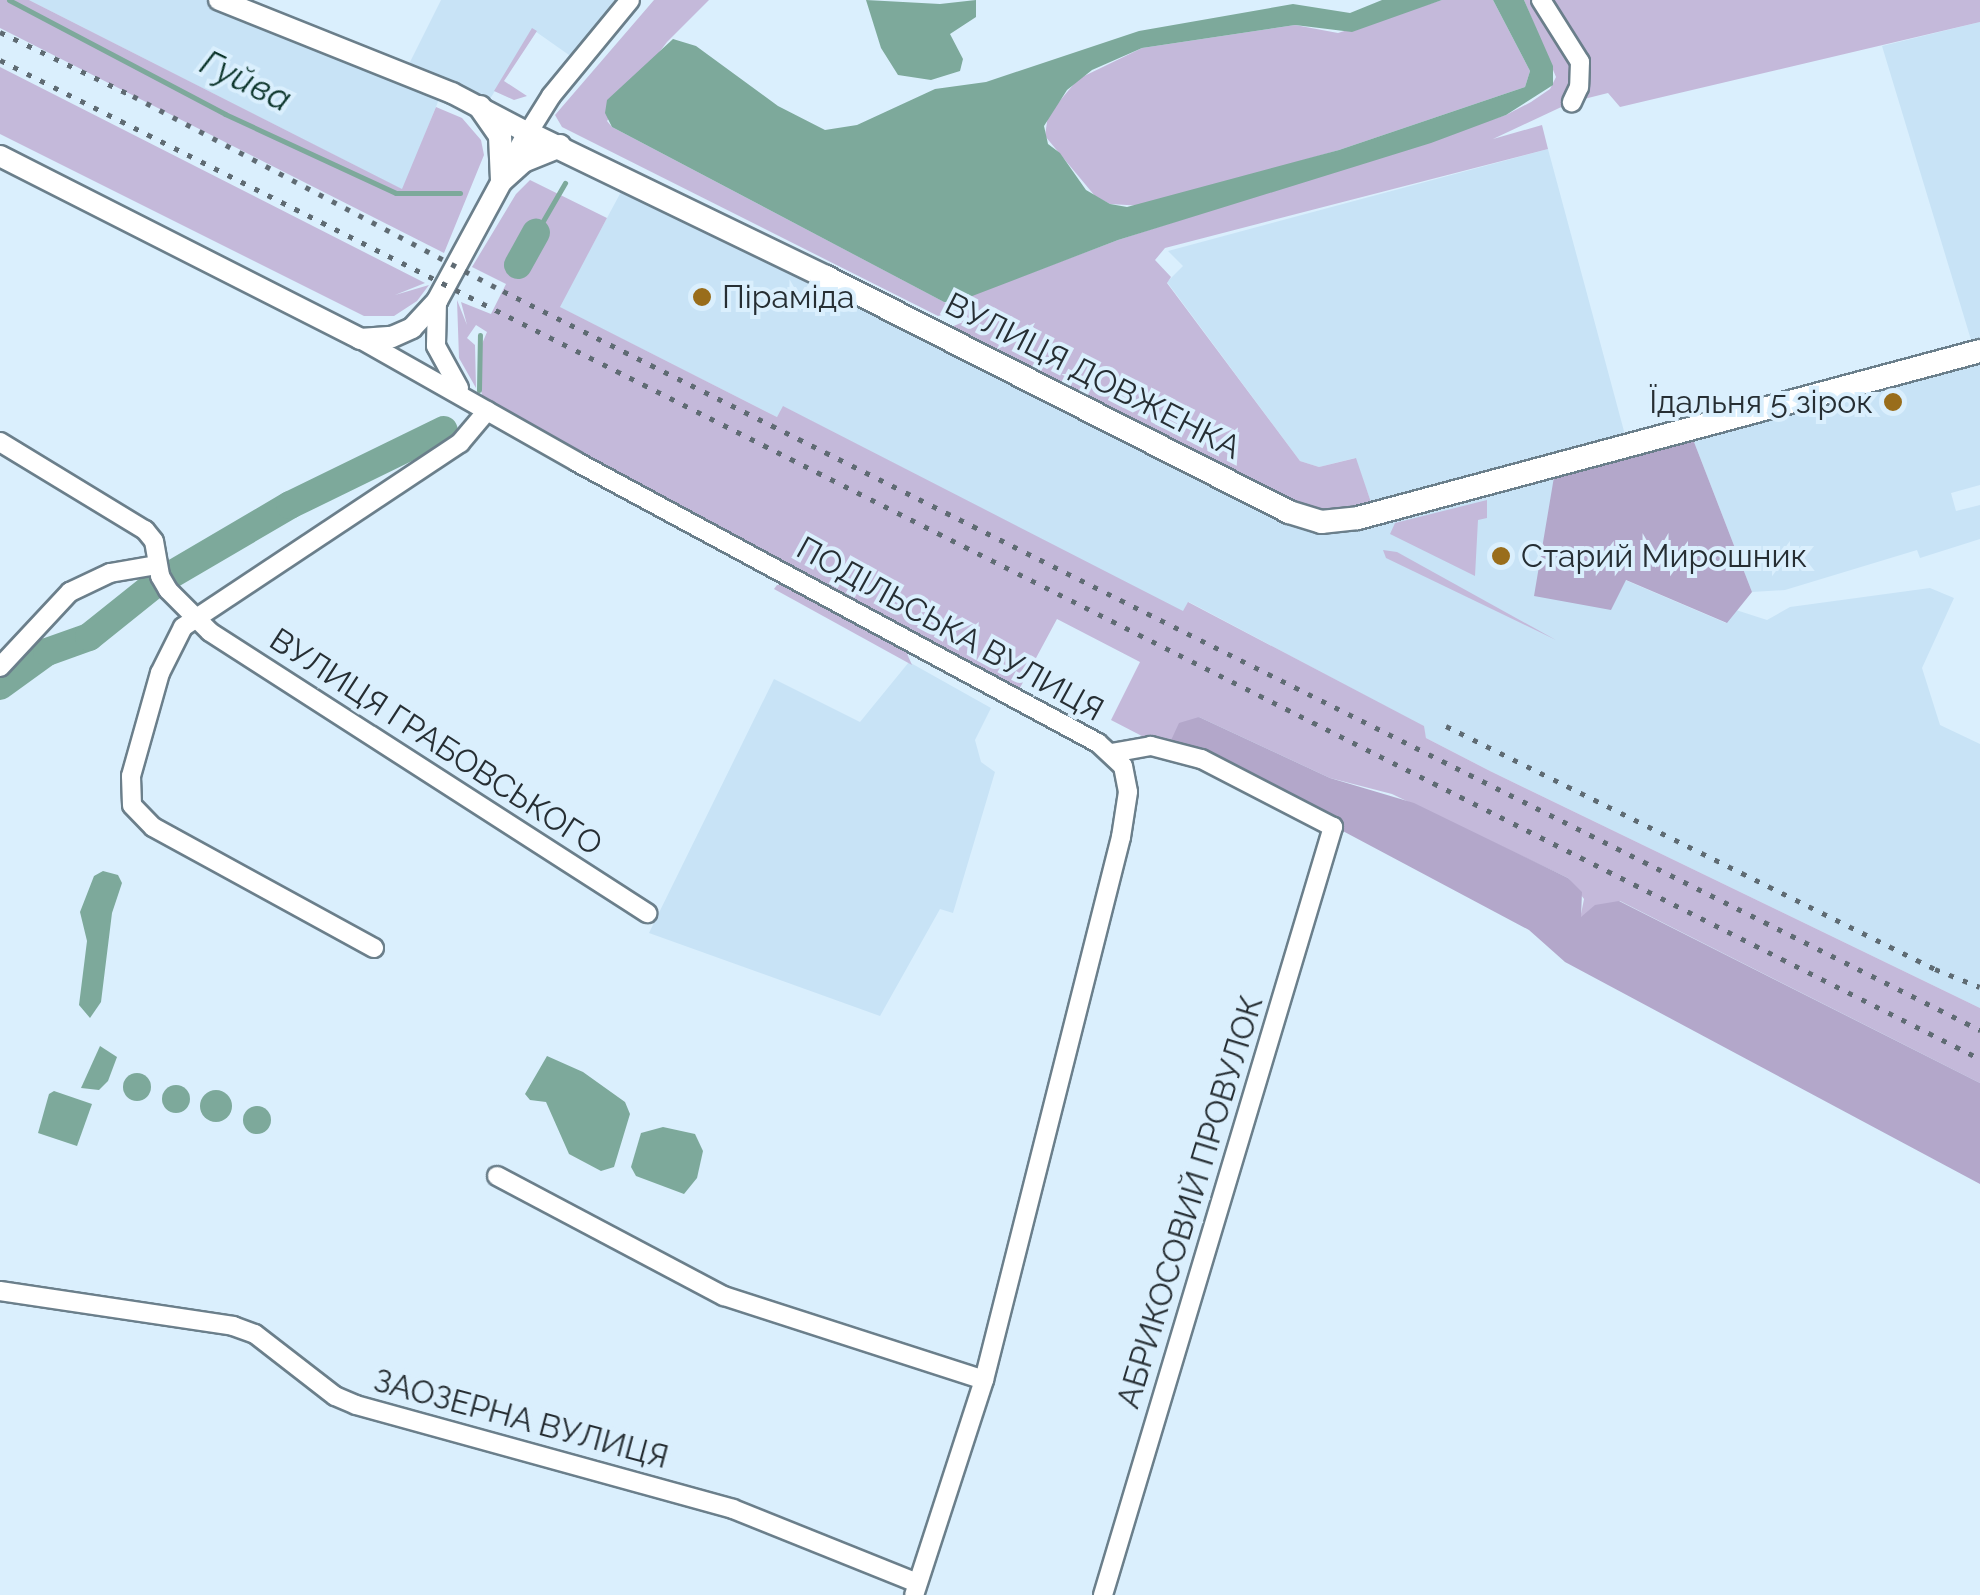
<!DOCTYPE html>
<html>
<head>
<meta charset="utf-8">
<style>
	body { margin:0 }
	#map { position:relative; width:1980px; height:1595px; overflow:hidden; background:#daeffd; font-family:Raleway,sans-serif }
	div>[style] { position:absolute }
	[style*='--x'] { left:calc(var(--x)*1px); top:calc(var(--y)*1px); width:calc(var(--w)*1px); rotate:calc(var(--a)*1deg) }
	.built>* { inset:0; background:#c8e3f6 }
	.green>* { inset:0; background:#c4b9da }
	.forest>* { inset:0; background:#b3a7ca }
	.water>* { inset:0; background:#7da99b }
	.round { border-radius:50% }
	.stream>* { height:5px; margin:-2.5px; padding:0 2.5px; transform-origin:2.5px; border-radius:2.5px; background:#7da99b }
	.river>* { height:28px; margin:-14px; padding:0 14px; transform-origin:14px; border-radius:14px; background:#7da99b }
	.roads { filter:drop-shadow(2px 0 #6b7f8b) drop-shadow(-2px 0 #6b7f8b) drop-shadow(0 2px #6b7f8b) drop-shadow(0 -2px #6b7f8b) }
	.minor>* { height:18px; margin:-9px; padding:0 9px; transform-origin:9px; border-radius:9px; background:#fff }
	.tertiary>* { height:20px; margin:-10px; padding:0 10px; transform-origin:10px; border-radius:10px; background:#fff }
	.secondary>* { height:22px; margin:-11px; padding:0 11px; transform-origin:11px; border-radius:11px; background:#fff }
	.rail>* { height:5px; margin-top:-2.5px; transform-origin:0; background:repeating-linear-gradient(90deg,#5f6b73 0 5px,transparent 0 15px) }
	.dots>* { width:28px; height:28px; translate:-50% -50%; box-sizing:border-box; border:5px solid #daeffd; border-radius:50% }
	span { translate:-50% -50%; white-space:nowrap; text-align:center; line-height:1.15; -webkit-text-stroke:8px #daeffd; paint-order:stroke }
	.poi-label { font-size:32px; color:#262e33 }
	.left { translate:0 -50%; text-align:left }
	.right { translate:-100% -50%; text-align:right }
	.street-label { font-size:32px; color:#262e33 }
	.water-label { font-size:35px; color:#0d362c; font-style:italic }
</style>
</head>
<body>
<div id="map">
	<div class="built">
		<i style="clip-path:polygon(29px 0,219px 0,404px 74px,441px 0,630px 0,579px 62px,532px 29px,484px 109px,443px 89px,403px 190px)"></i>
		<i style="clip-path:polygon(1980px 22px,1980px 485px,1951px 493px,1956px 511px,1980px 505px,1980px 539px,1920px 558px,1917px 550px,1785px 590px,1752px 592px,1689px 429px,1975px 353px,1882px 46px)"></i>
		<i style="clip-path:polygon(1548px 149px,1628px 446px,1625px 580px,1726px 623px,1736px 610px,1767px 620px,1790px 607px,1930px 588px,1954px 598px,1922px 668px,1940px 725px,1980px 744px,1980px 1008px,1490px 771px,1426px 738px,1423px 726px,1189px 602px,1183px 612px,784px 407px,777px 417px,559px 307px,628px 179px,844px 286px,1375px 513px,1355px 458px,1319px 467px,1300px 461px,1167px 282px,1183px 266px,1168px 251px)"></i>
		<i style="clip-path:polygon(909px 662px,991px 708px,975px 740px,981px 762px,995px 772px,953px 913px,940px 909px,880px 1016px,649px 933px,774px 679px,860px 722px)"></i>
	</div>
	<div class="green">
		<i style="clip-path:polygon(0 0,29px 0,402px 189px,436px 107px,462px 118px,481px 140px,484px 155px,444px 253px,0 28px)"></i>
		<i style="clip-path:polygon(654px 0,709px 0,667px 42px,607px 121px,612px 127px,948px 304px,1118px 240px,1506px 115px,1531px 102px,1550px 89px,1556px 77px,1524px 0,1980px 0,1980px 22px,1620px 107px,1608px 93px,1572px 102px,1493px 139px,1542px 125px,1548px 149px,1165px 248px,1155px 260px,1171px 277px,1167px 283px,1300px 461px,1319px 467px,1356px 458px,1375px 514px,1333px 522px,937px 333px,963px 322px,946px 314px,938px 316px,562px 127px,555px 115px)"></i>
		<i style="clip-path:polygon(1442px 0,1493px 0,1530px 71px,1525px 87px,1339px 150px,1144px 206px,1110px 204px,1095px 196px,1045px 136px,1048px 115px,1078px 79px,1142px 48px,1295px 25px,1338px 33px)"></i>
		<i style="clip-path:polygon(532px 28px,537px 31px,504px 81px,527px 96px,514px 100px,494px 91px)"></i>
		<i style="clip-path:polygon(0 67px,425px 283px,395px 295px,429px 285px,417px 301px,394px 316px,364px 316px,0 134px)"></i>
		<i style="clip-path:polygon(530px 180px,607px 218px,560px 307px,777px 417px,783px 406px,1183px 611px,1188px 602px,1424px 726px,1426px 738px,1490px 771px,1980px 1008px,1980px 1083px,1620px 901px,1580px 919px,1584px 899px,1568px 878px,1392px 794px,1330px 778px,1199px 717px,1167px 749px,1111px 720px,1140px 662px,1057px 619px,1015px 697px,487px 411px,481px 391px,482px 344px,487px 332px,476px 325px,467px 338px,475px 345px,476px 388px,459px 358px,457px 300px,467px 325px,461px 302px,491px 314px,506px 284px,472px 267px,516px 194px)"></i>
		<i style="clip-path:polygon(1487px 500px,1487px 518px,1478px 520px,1475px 576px,1390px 534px,1395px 523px)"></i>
		<i style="clip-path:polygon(1383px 550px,1397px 552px,1556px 640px,1386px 558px)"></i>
		<i style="clip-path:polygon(777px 585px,785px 585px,905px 649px,912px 665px,774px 589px)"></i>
	</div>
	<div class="forest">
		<i style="clip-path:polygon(1689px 429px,1752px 592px,1727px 623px,1626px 580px,1611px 610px,1534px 596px,1556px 465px)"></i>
		<i style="clip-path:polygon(1199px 717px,1330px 778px,1414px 803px,1568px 878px,1582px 892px,1581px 917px,1595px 905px,1619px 901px,1980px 1083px,1980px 1184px,1565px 962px,1529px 930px,1232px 772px,1167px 749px,1179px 723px)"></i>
	</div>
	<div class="water">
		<i style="clip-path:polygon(866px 0,940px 4px,976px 0,976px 17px,950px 34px,963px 59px,960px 71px,931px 80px,898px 75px,881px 48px)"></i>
		<i style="clip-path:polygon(1382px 0,1442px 0,1352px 32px,1295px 25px,1142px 48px,1092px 70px,1067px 90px,1044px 126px,1048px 144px,1060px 153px,1086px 190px,1110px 204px,1127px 207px,1339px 150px,1525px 87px,1530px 71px,1493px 0,1524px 0,1553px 66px,1553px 85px,1506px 115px,1431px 143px,1118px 240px,954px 303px,944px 302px,612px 127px,605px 113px,607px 100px,673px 39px,696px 46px,778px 106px,825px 130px,857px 125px,935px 89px,986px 82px,1139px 31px,1293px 4px,1350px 13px)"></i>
		<i style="clip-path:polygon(103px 871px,118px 875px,122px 883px,112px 913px,101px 1002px,90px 1018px,79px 1005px,87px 941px,80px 912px,94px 876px)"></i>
		<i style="clip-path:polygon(100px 1046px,117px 1057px,108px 1081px,99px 1090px,81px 1088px)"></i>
		<i style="clip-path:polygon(547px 1056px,583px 1072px,625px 1102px,630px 1114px,614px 1167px,601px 1171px,569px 1154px,546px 1102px,530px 1100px,525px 1094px)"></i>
		<i class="round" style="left:123px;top:1073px;width:28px;height:28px"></i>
		<i class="round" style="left:162px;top:1085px;width:28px;height:28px"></i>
		<i class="round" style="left:200px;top:1090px;width:32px;height:32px"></i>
		<i style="clip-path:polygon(54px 1091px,92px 1104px,77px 1146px,38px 1133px,49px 1094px)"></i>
		<i class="round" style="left:243px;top:1106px;width:28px;height:28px"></i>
		<i style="clip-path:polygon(663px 1127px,695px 1134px,703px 1151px,697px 1178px,684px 1194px,636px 1176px,631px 1167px,641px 1133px)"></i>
	</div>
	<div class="stream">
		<i style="--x:9;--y:0;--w:244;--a:27.8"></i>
		<i style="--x:225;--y:114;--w:188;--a:24.8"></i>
		<i style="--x:396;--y:193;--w:64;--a:0"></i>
		<i style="--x:536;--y:233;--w:58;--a:-59.9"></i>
		<i style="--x:479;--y:390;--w:55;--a:-89"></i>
	</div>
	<div class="river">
		<i style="--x:518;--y:265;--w:37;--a:-61"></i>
		<i style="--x:169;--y:576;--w:140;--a:-30.4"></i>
		<i style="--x:290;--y:505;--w:171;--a:-26"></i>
		<i style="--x:0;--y:686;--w:58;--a:-35.9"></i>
		<i style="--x:47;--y:652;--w:45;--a:-19.7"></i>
		<i style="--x:89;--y:637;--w:83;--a:-38.7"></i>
	</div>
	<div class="roads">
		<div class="minor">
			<i style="--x:1541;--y:0;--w:73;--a:57.8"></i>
			<i style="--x:1580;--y:62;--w:25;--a:92"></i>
			<i style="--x:1579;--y:87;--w:17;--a:115"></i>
			<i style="--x:528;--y:133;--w:44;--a:-58.1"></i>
			<i style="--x:551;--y:96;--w:124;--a:-50.5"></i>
			<i style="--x:437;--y:301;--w:45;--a:91.3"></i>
			<i style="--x:436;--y:346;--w:48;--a:61.3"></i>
			<i style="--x:360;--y:339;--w:249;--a:29.5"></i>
			<i style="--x:577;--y:462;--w:592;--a:28.34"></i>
			<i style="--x:1098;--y:743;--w:34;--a:43"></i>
			<i style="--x:1123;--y:766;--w:26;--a:79"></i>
			<i style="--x:1128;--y:792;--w:46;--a:98.8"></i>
			<i style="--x:1121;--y:837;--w:560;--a:104.16"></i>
			<i style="--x:984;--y:1380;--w:226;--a:108"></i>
			<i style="--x:0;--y:442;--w:170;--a:31.3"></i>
			<i style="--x:145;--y:530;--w:14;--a:51"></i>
			<i style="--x:154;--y:541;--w:36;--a:80"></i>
			<i style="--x:160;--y:576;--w:16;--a:60"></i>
			<i style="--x:168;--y:590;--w:59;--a:45"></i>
			<i style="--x:210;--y:632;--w:520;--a:32.74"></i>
			<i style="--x:0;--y:667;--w:103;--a:-47"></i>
			<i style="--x:70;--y:592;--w:44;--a:-25.4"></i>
			<i style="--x:110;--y:573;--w:48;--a:-9.7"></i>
			<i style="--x:374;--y:948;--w:252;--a:-151.3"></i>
			<i style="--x:153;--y:827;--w:30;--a:-134"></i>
			<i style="--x:132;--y:805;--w:29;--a:-92"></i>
			<i style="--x:131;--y:776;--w:107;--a:-74.3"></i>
			<i style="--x:160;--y:673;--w:51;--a:-63.4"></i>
			<i style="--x:183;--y:627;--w:333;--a:-33.6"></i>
			<i style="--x:460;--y:443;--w:42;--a:-49.8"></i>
			<i style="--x:497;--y:1176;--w:257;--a:27.9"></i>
			<i style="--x:724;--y:1296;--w:273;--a:17.9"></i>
			<i style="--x:0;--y:1291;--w:236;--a:8.5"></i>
			<i style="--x:233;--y:1326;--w:23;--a:20"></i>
			<i style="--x:255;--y:1334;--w:101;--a:37.8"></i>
			<i style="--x:335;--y:1396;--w:23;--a:23"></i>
			<i style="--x:356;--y:1405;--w:391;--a:15.4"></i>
			<i style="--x:733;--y:1509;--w:198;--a:21.9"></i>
			<i style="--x:1103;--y:1595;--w:802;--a:-73.33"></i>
			<i style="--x:1333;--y:827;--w:148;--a:-152.7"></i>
			<i style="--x:1201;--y:759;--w:52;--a:-165.4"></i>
			<i style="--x:1151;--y:746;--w:39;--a:170"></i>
		</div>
		<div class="tertiary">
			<i style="--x:0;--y:156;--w:404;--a:26.9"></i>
			<i style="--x:360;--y:339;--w:32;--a:-4"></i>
			<i style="--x:392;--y:337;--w:22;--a:-24"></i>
			<i style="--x:412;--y:328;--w:37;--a:-47"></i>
			<i style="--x:437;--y:301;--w:191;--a:-61.6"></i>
			<i style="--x:528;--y:133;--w:86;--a:-152.2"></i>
			<i style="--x:452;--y:93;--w:251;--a:-158.2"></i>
		</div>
		<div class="secondary">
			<i style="--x:480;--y:107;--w:35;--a:55"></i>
			<i style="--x:500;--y:136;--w:44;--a:87.4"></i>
			<i style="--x:528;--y:133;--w:331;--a:25.8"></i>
			<i style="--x:826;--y:277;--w:519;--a:26.91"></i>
			<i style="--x:1289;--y:512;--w:34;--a:17"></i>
			<i style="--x:1321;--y:522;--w:37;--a:-6"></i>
			<i style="--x:1358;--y:518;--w:644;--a:-15.03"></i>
			<i style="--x:502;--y:180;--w:28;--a:-42"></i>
			<i style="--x:523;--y:161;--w:40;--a:-22"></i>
		</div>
	</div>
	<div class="rail">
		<i style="--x:0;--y:32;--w:148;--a:25.7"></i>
		<i style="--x:133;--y:96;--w:418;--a:27.8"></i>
		<i style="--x:503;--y:291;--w:1652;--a:26.58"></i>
		<i style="--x:0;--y:60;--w:2218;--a:26.77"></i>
		<i style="--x:1446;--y:726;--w:546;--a:26.42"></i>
		<i style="--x:1935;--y:969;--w:48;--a:21.8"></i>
	</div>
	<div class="dots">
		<i style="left:702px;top:297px;background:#996d1b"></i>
		<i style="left:1893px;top:402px;background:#996d1b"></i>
		<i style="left:1501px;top:556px;background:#996d1b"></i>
	</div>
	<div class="poi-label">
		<span class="left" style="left:722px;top:297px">Піраміда</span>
		<span class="right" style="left:1873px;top:402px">Їдальня 5 зірок</span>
		<span class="left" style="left:1521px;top:556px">Старий Мирошник</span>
	</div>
	<div class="street-label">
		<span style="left:1093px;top:376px;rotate:27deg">ВУЛИЦЯ ДОВЖЕНКА</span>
		<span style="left:950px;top:629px;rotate:29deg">ПОДІЛЬСЬКА ВУЛИЦЯ</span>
		<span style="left:436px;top:742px;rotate:33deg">ВУЛИЦЯ ГРАБОВСЬКОГО</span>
		<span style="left:1190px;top:1202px;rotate:-73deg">АБРИКОСОВИЙ ПРОВУЛОК</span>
		<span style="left:521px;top:1419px;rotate:15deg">ЗАОЗЕРНА ВУЛИЦЯ</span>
	</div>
	<div class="water-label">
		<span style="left:246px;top:81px;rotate:26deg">Гуйва</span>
	</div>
</div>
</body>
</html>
